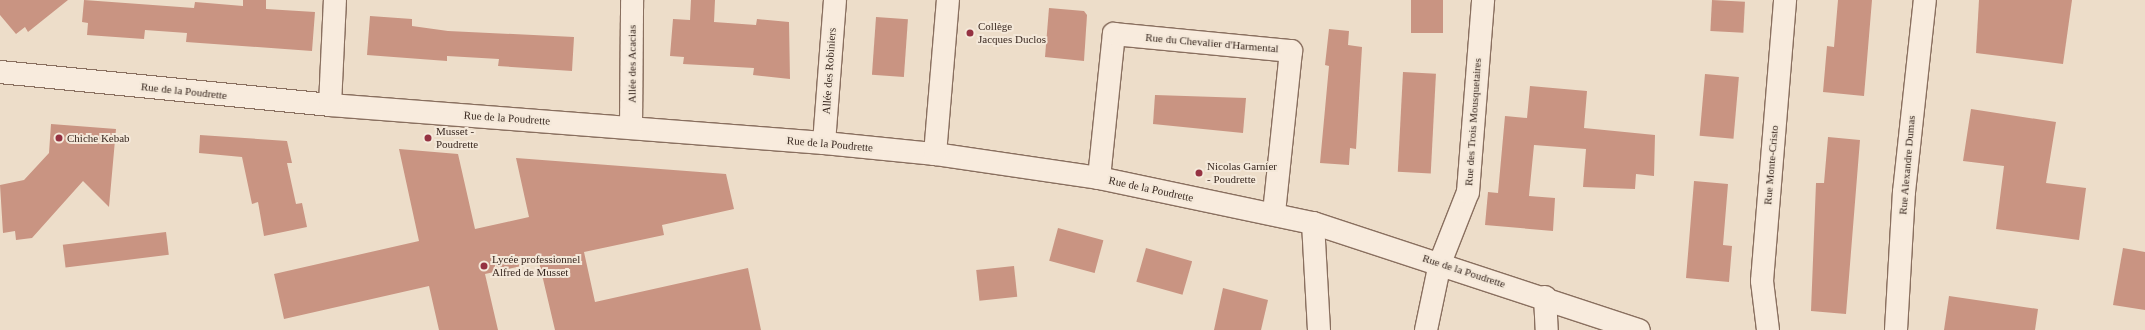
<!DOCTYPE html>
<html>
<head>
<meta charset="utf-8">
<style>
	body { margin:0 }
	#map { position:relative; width:2145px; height:330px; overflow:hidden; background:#edddc9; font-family:Georgia,serif }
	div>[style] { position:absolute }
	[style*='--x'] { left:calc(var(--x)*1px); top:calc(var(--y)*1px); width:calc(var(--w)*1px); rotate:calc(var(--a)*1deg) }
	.building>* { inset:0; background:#c99482; transform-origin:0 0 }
	.roads { filter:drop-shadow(1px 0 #896f5f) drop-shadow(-1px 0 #896f5f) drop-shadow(0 1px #896f5f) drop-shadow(0 -1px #896f5f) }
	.minor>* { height:22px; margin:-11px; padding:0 11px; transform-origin:11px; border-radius:11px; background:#f8ebdd }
	.dots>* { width:11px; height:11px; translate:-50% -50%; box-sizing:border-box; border:2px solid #f4e8d9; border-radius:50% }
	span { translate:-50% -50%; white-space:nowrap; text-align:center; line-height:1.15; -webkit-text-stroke:4px #f4e8d9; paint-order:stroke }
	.poi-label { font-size:11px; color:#3a2921 }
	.left { translate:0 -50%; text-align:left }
	.street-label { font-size:11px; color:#3a2921 }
</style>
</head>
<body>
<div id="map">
	<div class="building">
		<i style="clip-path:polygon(0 0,68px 0,28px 32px,25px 27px,16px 34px,0 15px)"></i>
		<i style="clip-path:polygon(84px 0,194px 8px,195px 2px,243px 6px,243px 0,266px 0,266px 9px,315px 12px,312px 51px,186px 42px,187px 33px,145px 30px,144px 39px,87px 35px,88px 23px,82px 22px)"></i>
		<i style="clip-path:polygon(691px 0,715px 0,714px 22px,756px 25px,757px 19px,789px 22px,790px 79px,753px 75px,754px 68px,683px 64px,684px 57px,670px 56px,673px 19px,690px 20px)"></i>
		<i style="left:1411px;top:0;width:32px;height:33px"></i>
		<i style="left:1712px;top:0;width:33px;height:31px;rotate:3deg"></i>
		<i style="clip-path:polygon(1838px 0,1872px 0,1864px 96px,1823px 92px,1827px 46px,1834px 47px)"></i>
		<i style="clip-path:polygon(1979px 0,2072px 0,2063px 64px,1976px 53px)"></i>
		<i style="clip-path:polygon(1049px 8px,1084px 11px,1087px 15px,1084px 61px,1045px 57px)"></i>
		<i style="clip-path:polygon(370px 16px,412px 19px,412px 26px,448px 31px,574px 37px,572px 71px,498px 66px,499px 59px,447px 56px,447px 61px,367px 55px)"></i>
		<i style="left:876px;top:17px;width:32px;height:58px;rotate:4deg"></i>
		<i style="clip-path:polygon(1329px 29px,1349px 31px,1348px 45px,1362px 47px,1356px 149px,1350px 148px,1349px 165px,1320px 163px,1329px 66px,1325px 65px)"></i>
		<i style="left:1403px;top:72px;width:33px;height:100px;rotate:3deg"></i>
		<i style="left:1705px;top:74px;width:34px;height:62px;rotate:5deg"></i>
		<i style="clip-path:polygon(1530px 86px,1587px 91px,1584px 128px,1655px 135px,1654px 176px,1636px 174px,1635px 189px,1583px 187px,1586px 149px,1534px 145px,1529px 196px,1555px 198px,1553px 231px,1485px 225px,1488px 192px,1498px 193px,1505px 116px,1527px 118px)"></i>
		<i style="clip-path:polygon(1155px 95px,1246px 98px,1243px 133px,1153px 124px)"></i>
		<i style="clip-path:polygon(1971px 109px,2056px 122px,2046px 183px,2086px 188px,2079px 240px,1996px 229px,2004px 166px,1963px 161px)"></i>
		<i style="clip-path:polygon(51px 124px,116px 129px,109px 207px,83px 181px,32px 238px,16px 240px,15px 231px,3px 233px,0 185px,24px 180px,49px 153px)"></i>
		<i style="clip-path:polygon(200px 135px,287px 141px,292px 163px,287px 163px,296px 204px,302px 203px,307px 227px,264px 236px,258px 202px,252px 204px,242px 157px,199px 153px)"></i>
		<i style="clip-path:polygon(1828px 137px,1860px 140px,1846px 314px,1811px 311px,1816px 183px,1824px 183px)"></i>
		<i style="clip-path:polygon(399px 149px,458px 154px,475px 229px,529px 217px,516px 158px,726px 174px,734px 209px,662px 225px,664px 235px,584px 252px,595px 302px,748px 268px,761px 330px,555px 330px,539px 262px,485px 274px,498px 330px,439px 330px,429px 286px,284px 319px,274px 274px,419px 241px)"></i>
		<i style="clip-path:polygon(1694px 181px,1728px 184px,1723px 245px,1732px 246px,1729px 282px,1686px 278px)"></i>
		<i style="left:1058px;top:228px;width:47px;height:34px;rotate:15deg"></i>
		<i style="left:166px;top:232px;width:23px;height:104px;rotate:83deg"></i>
		<i style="left:1146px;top:248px;width:48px;height:35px;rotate:16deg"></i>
		<i style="clip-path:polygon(2123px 248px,2145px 252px,2145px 310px,2113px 305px)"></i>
		<i style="left:1014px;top:266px;width:31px;height:38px;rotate:84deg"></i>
		<i style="clip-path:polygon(1223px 288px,1268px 300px,1261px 330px,1214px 330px)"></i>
		<i style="clip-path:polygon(1949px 296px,2038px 309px,2035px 330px,1944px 330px)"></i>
	</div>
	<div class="roads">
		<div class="minor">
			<i style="--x:0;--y:72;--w:332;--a:5.7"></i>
			<i style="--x:330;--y:105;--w:495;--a:4.4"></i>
			<i style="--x:824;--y:143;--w:112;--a:5.7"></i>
			<i style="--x:935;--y:154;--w:166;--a:8.3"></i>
			<i style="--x:1099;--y:178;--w:219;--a:11.9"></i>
			<i style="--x:1313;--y:223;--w:343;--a:18.2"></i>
			<i style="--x:330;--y:105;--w:105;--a:-87.3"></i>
			<i style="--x:631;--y:127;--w:127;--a:-89.5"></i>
			<i style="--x:824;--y:143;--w:143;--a:-85.6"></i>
			<i style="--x:935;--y:154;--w:155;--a:-85.2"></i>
			<i style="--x:1099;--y:178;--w:145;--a:-84.1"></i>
			<i style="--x:1114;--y:34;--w:178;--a:5.5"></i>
			<i style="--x:1291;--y:51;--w:164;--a:96"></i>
			<i style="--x:1313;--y:223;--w:107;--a:86.8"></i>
			<i style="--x:1545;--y:297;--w:33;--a:87"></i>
			<i style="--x:1426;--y:330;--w:68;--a:-78.2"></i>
			<i style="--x:1440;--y:263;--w:76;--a:-68.5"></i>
			<i style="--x:1468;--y:192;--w:193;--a:-85.5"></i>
			<i style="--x:1768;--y:330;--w:49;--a:-97"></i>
			<i style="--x:1762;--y:281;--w:282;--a:-85.3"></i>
			<i style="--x:1896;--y:330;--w:138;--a:-86.7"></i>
			<i style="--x:1904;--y:192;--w:193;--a:-83.8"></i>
		</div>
	</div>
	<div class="dots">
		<i style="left:970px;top:33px;background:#953242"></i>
		<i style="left:59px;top:138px;background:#953242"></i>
		<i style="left:428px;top:138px;background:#953242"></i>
		<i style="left:1199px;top:173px;background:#953242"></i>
		<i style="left:484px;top:266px;background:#953242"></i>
	</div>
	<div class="poi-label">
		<span class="left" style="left:978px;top:33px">Collège<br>Jacques Duclos</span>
		<span class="left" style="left:436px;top:138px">Musset -<br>Poudrette</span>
		<span class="left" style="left:67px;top:138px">Chiche Kebab</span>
		<span class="left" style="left:1207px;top:173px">Nicolas Garnier<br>- Poudrette</span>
		<span class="left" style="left:492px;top:266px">Lycée professionnel<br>Alfred de Musset</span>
	</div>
	<div class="street-label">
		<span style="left:1212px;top:43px;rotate:5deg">Rue du Chevalier d'Harmental</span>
		<span style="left:632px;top:64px;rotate:-90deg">Allée des Acacias</span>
		<span style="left:829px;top:71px;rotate:-86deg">Allée des Robiniers</span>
		<span style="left:184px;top:91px;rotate:6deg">Rue de la Poudrette</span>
		<span style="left:507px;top:118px;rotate:4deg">Rue de la Poudrette</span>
		<span style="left:1473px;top:122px;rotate:-86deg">Rue des Trois Mousquetaires</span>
		<span style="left:830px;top:144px;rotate:5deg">Rue de la Poudrette</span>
		<span style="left:1771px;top:165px;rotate:-85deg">Rue Monte-Cristo</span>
		<span style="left:1907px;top:165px;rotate:-85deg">Rue Alexandre Dumas</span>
		<span style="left:1151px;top:189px;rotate:12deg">Rue de la Poudrette</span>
		<span style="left:1464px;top:271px;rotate:18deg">Rue de la Poudrette</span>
	</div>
</div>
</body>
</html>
